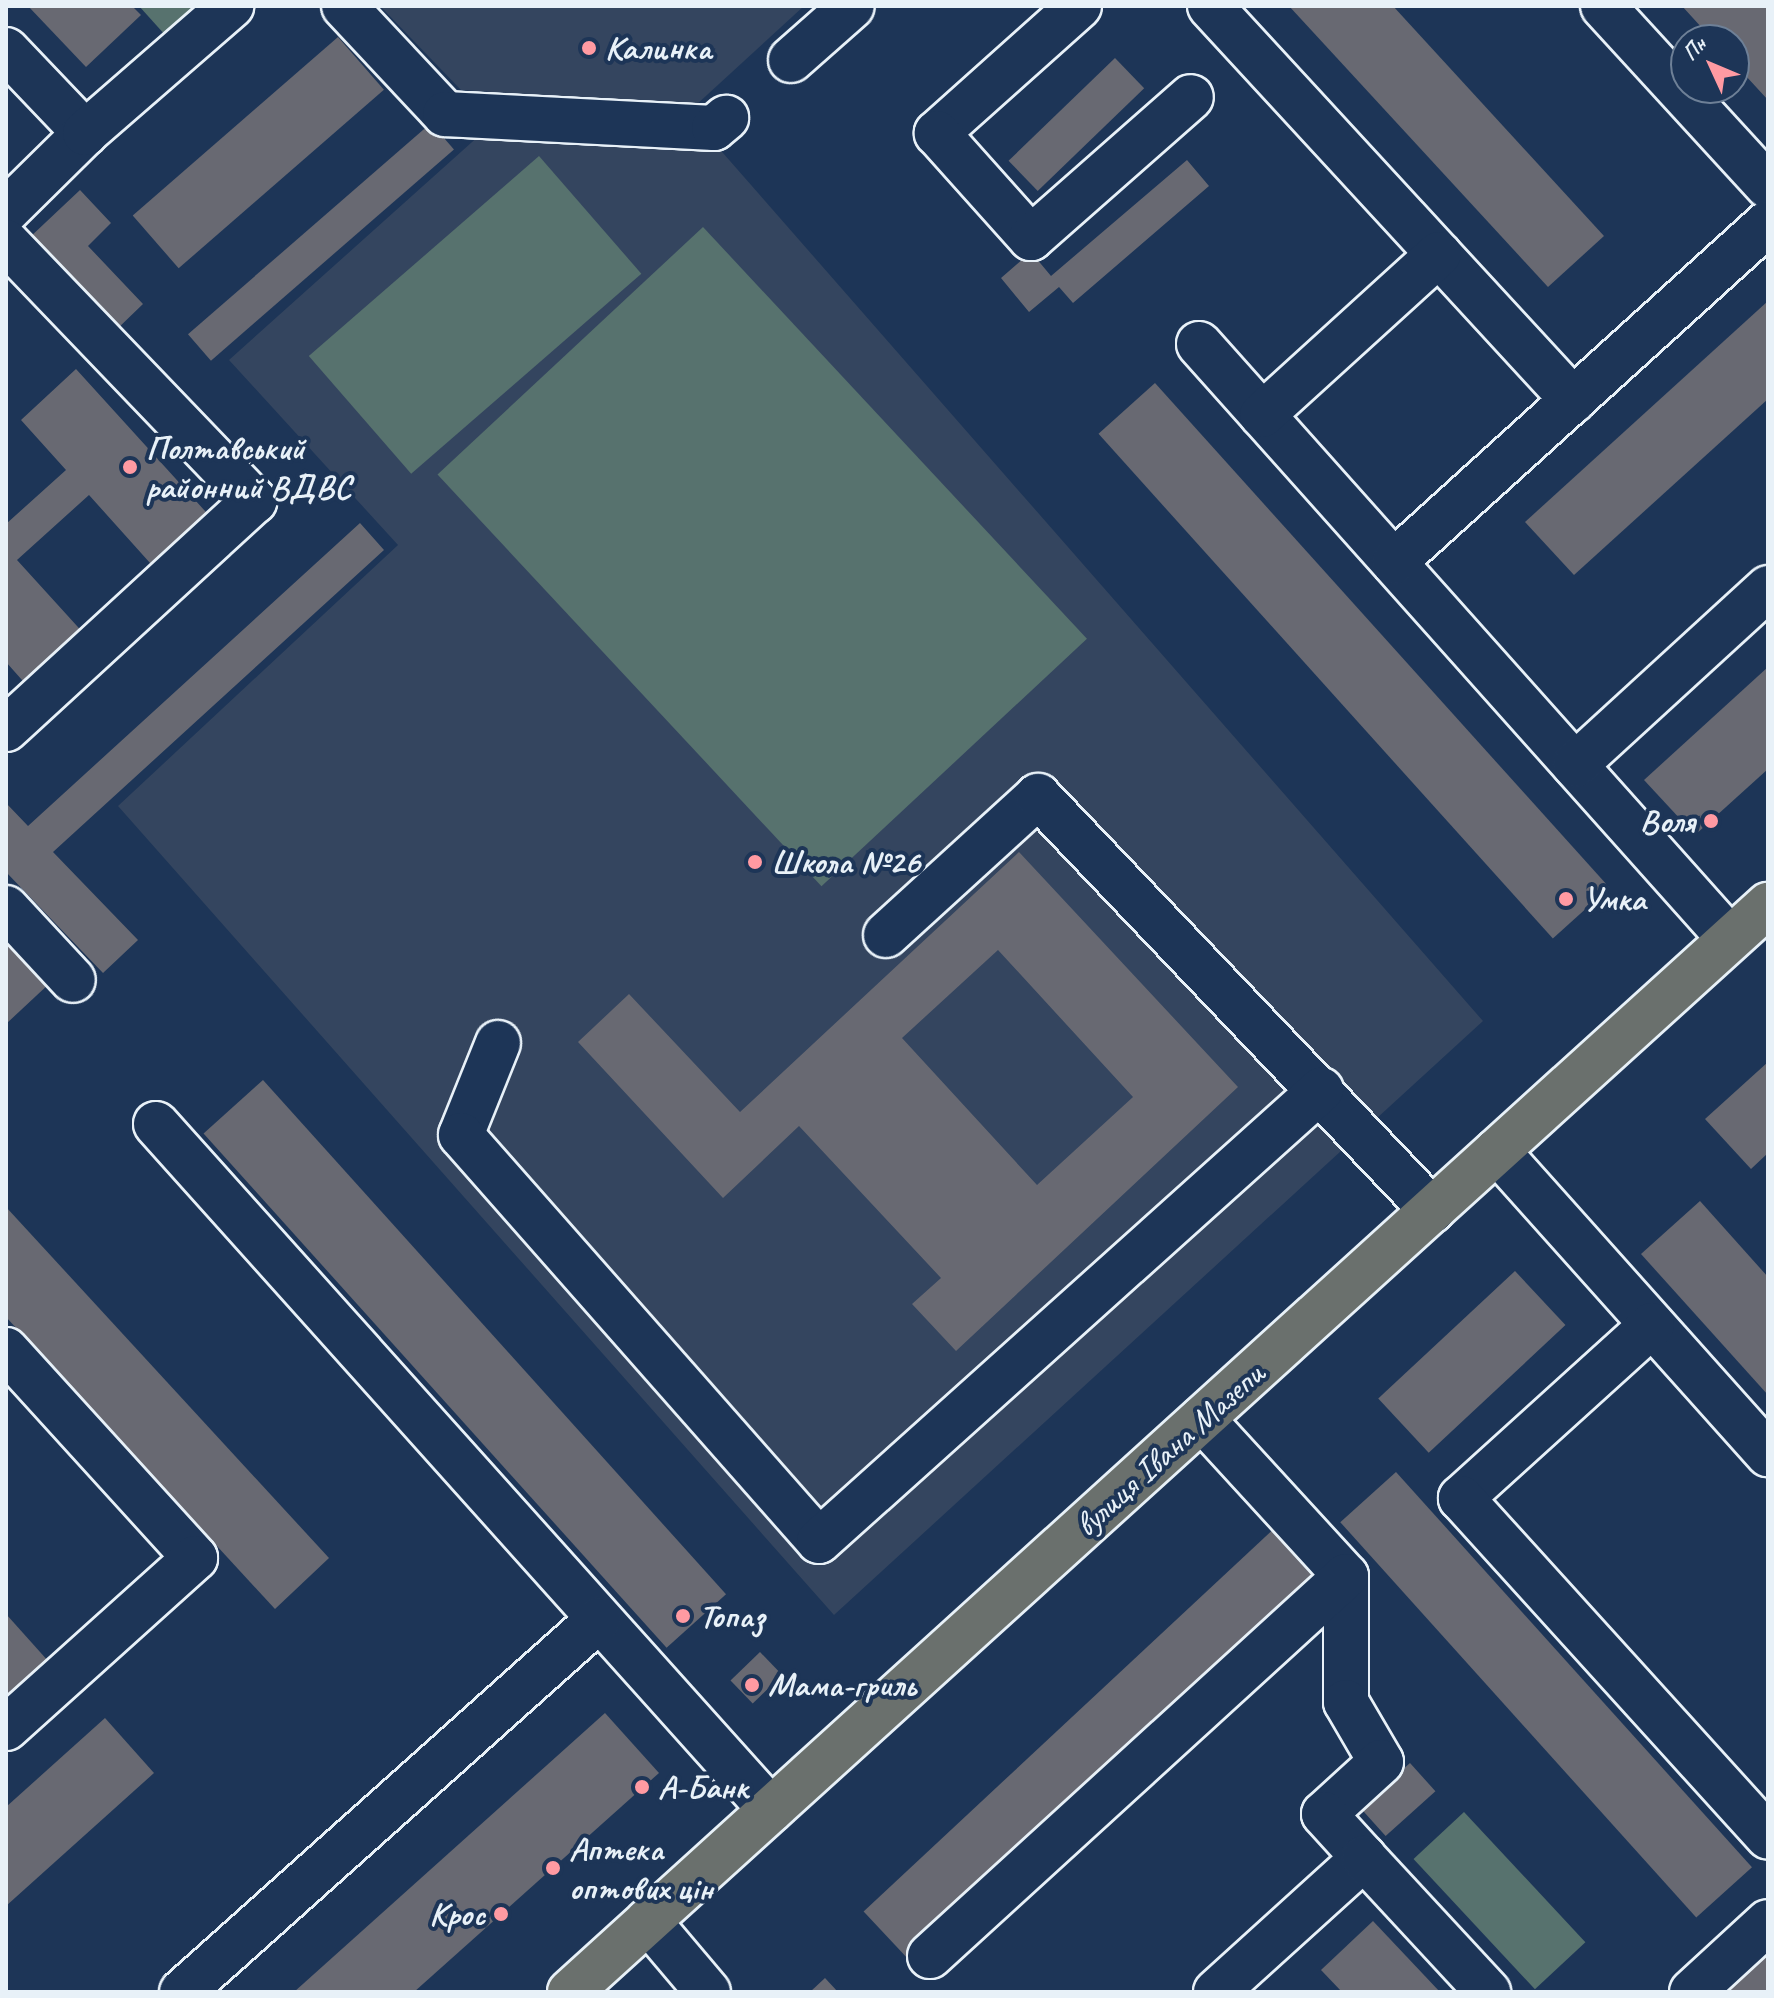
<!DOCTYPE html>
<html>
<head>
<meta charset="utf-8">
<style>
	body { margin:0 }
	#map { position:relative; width:1774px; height:1998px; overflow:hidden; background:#1d3557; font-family:Caveat,sans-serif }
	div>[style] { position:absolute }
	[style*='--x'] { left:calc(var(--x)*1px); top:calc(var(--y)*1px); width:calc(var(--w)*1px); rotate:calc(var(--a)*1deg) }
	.built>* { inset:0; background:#34455f }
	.green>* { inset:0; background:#57726e; transform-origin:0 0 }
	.building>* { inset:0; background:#686972; transform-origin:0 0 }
	.roads { filter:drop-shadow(2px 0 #e8f1f8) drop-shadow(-2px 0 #e8f1f8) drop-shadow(0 2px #e8f1f8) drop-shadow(0 -2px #e8f1f8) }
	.minor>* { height:44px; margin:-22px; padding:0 22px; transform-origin:22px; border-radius:22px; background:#1d3557 }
	.major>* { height:44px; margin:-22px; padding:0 22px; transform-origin:22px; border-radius:22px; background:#6a706d }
	.dots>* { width:22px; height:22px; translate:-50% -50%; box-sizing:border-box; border:4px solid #1d3557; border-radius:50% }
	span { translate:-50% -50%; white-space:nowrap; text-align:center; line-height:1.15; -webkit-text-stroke:8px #1d3557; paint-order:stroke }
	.poi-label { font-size:34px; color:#e8f1f8; font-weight:700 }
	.left { translate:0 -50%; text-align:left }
	.right { translate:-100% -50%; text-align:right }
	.street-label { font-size:34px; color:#e8f1f8 }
	.frame { position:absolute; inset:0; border:8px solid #e8f1f8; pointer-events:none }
	.north { position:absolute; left:1670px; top:24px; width:80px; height:80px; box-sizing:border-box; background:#1d3557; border:2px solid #6e8097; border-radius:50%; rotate:314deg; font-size:22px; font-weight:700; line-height:32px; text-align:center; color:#e8f1f8 }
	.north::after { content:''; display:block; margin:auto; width:28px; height:36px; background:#ff9aa2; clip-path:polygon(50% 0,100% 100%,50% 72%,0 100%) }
</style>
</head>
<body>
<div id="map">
	<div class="built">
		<i style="clip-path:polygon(380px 6px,804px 6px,695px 106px,461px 90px)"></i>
		<i style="clip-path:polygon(491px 125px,709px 137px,1483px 1021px,834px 1615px,118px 806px,398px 545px,229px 360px)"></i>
	</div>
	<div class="green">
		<i style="clip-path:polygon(139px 6px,202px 6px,166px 36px)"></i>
		<i style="left:539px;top:156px;width:156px;height:305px;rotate:49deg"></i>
		<i style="left:703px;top:227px;width:563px;height:363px;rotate:47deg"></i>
		<i style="left:1464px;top:1812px;width:178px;height:69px;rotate:47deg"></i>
	</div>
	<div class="building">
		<i style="clip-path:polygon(28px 6px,132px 6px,141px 15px,86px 67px)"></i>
		<i style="clip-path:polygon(1289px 6px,1393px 6px,1604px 236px,1548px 287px)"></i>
		<i style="clip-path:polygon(1682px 6px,1768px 6px,1768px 100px,1734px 63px,1734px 40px,1713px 40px)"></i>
		<i style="left:338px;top:37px;width:70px;height:272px;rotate:49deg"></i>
		<i style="left:1115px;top:58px;width:42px;height:148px;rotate:46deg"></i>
		<i style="left:431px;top:123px;width:35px;height:322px;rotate:49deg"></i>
		<i style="clip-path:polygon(1187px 160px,1209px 186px,1073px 303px,1059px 287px,1029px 312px,1001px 278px,1031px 252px,1051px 276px)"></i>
		<i style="clip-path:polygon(80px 190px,111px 223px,88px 246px,143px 304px,115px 331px,28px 239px)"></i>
		<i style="clip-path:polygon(1768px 301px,1768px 399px,1574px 575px,1525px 522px)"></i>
		<i style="clip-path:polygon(76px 369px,215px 522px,159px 573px,89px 495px,17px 560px,87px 637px,30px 689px,6px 662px,6px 524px,66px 470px,21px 420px)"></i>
		<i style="left:1155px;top:383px;width:679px;height:76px;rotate:48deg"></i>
		<i style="clip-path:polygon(360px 523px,384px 550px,53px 852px,138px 940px,103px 973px,6px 872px,6px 803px,28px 826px)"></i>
		<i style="clip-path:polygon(1768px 667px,1768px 769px,1695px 835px,1644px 780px)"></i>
		<i style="clip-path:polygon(evenodd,1019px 852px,1238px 1087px,956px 1351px,912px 1304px,941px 1278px,799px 1126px,723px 1198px,578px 1042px,629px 994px,740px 1112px,1019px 852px,998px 950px,1133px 1097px,1037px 1185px,902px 1038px,998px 950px)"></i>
		<i style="clip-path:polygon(6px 933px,51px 982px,6px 1024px)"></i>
		<i style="clip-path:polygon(1768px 1062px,1768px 1153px,1751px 1169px,1705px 1119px)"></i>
		<i style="left:263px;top:1080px;width:692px;height:80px;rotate:48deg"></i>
		<i style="clip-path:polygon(1700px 1201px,1768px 1277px,1768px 1395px,1641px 1254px)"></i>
		<i style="clip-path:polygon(6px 1207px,329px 1558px,275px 1609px,6px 1317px)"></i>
		<i style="left:1515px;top:1271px;width:74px;height:187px;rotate:47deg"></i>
		<i style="left:1396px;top:1472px;width:532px;height:75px;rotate:48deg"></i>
		<i style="left:1279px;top:1524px;width:68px;height:568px;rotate:47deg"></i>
		<i style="clip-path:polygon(6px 1614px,49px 1662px,6px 1700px)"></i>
		<i style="left:760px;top:1652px;width:32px;height:41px;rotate:46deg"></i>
		<i style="clip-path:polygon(605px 1713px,659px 1773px,414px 1992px,294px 1992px)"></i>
		<i style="clip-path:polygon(105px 1718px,154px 1773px,6px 1906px,6px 1807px)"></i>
		<i style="left:1410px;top:1763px;width:38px;height:67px;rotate:48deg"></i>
		<i style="clip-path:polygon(1373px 1921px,1440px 1992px,1342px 1992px,1321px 1970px)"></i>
		<i style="clip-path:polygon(1768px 1945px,1768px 1992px,1718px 1992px)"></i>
		<i style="clip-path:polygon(825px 1978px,838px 1992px,810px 1992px)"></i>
	</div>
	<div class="roads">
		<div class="minor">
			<i style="--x:344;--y:6;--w:148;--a:46.9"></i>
			<i style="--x:445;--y:114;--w:269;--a:3"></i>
			<i style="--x:714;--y:128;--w:16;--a:-40"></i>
			<i style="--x:1079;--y:6;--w:191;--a:138.2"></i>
			<i style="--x:937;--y:133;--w:141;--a:48.2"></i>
			<i style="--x:1031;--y:238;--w:213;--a:-41.4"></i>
			<i style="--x:1210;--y:6;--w:536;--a:47.35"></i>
			<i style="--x:1603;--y:6;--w:244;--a:47.5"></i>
			<i style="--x:6;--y:50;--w:115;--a:46.4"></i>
			<i style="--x:791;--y:60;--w:81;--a:-41.5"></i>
			<i style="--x:6;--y:211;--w:111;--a:-44.6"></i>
			<i style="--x:85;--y:133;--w:194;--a:-41"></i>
			<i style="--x:6;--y:242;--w:359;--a:46.2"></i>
			<i style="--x:254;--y:501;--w:337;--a:137.4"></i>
			<i style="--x:1199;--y:344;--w:797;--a:48.25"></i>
			<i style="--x:1262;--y:415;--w:239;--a:-42.3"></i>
			<i style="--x:1394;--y:562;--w:505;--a:-42.19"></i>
			<i style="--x:1575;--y:765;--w:262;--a:-42.5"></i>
			<i style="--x:6;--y:908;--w:98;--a:47.1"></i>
			<i style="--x:886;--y:935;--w:206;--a:-42.4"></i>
			<i style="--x:1038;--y:796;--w:572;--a:46.42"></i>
			<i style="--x:498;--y:1043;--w:99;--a:111.9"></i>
			<i style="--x:461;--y:1135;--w:541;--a:48.6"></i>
			<i style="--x:819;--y:1541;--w:675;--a:-41.94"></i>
			<i style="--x:156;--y:1124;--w:921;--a:48.12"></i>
			<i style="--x:1497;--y:1151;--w:407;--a:48.2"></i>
			<i style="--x:1652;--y:1325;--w:258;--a:137.8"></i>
			<i style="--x:1461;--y:1498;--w:457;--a:47.8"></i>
			<i style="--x:6;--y:1350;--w:281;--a:47.7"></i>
			<i style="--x:195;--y:1558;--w:254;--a:138"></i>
			<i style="--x:1202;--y:1419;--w:213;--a:47.5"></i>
			<i style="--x:1346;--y:1576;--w:126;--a:90"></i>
			<i style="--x:1346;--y:1702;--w:69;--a:59.7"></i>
			<i style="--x:1381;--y:1762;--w:77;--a:137.6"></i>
			<i style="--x:1324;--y:1814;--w:59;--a:47.7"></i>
			<i style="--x:648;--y:1921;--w:93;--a:49.8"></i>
			<i style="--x:930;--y:1956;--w:563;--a:-42.41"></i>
			<i style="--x:182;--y:1992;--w:559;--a:-41.81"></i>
			<i style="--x:1216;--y:1992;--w:200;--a:-42.2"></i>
			<i style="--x:1364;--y:1858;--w:183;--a:47.2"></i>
			<i style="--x:1692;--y:1992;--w:103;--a:-42.6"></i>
		</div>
		<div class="major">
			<i style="--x:570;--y:1992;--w:1618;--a:-42.22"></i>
		</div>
	</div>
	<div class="dots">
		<i style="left:589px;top:48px;background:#ff9aa2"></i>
		<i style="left:130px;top:467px;background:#ff9aa2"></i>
		<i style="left:1711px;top:821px;background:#ff9aa2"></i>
		<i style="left:755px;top:862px;background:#ff9aa2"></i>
		<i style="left:1566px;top:899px;background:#ff9aa2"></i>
		<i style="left:683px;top:1616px;background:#ff9aa2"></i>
		<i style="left:752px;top:1685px;background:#ff9aa2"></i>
		<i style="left:642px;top:1787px;background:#ff9aa2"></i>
		<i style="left:553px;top:1868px;background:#ff9aa2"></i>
		<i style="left:501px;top:1914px;background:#ff9aa2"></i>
	</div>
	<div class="poi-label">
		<span class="left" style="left:605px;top:48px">Калинка</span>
		<span class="left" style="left:146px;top:467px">Полтавський<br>районний ВДВС</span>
		<span class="right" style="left:1695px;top:821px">Воля</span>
		<span class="left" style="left:771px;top:862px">Школа №26</span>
		<span class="left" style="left:1582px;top:899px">Умка</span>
		<span class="left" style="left:699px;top:1616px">Топаз</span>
		<span class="left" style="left:768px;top:1685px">Мама-гриль</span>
		<span class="left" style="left:658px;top:1787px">А-Банк</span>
		<span class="left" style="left:569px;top:1868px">Аптека<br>оптових цін</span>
		<span class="right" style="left:485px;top:1914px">Крос</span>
	</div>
	<div class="street-label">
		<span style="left:1169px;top:1449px;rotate:-42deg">вулиця Івана Мазепи</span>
	</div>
	<div class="frame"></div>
	<div class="north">Пн</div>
</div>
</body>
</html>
